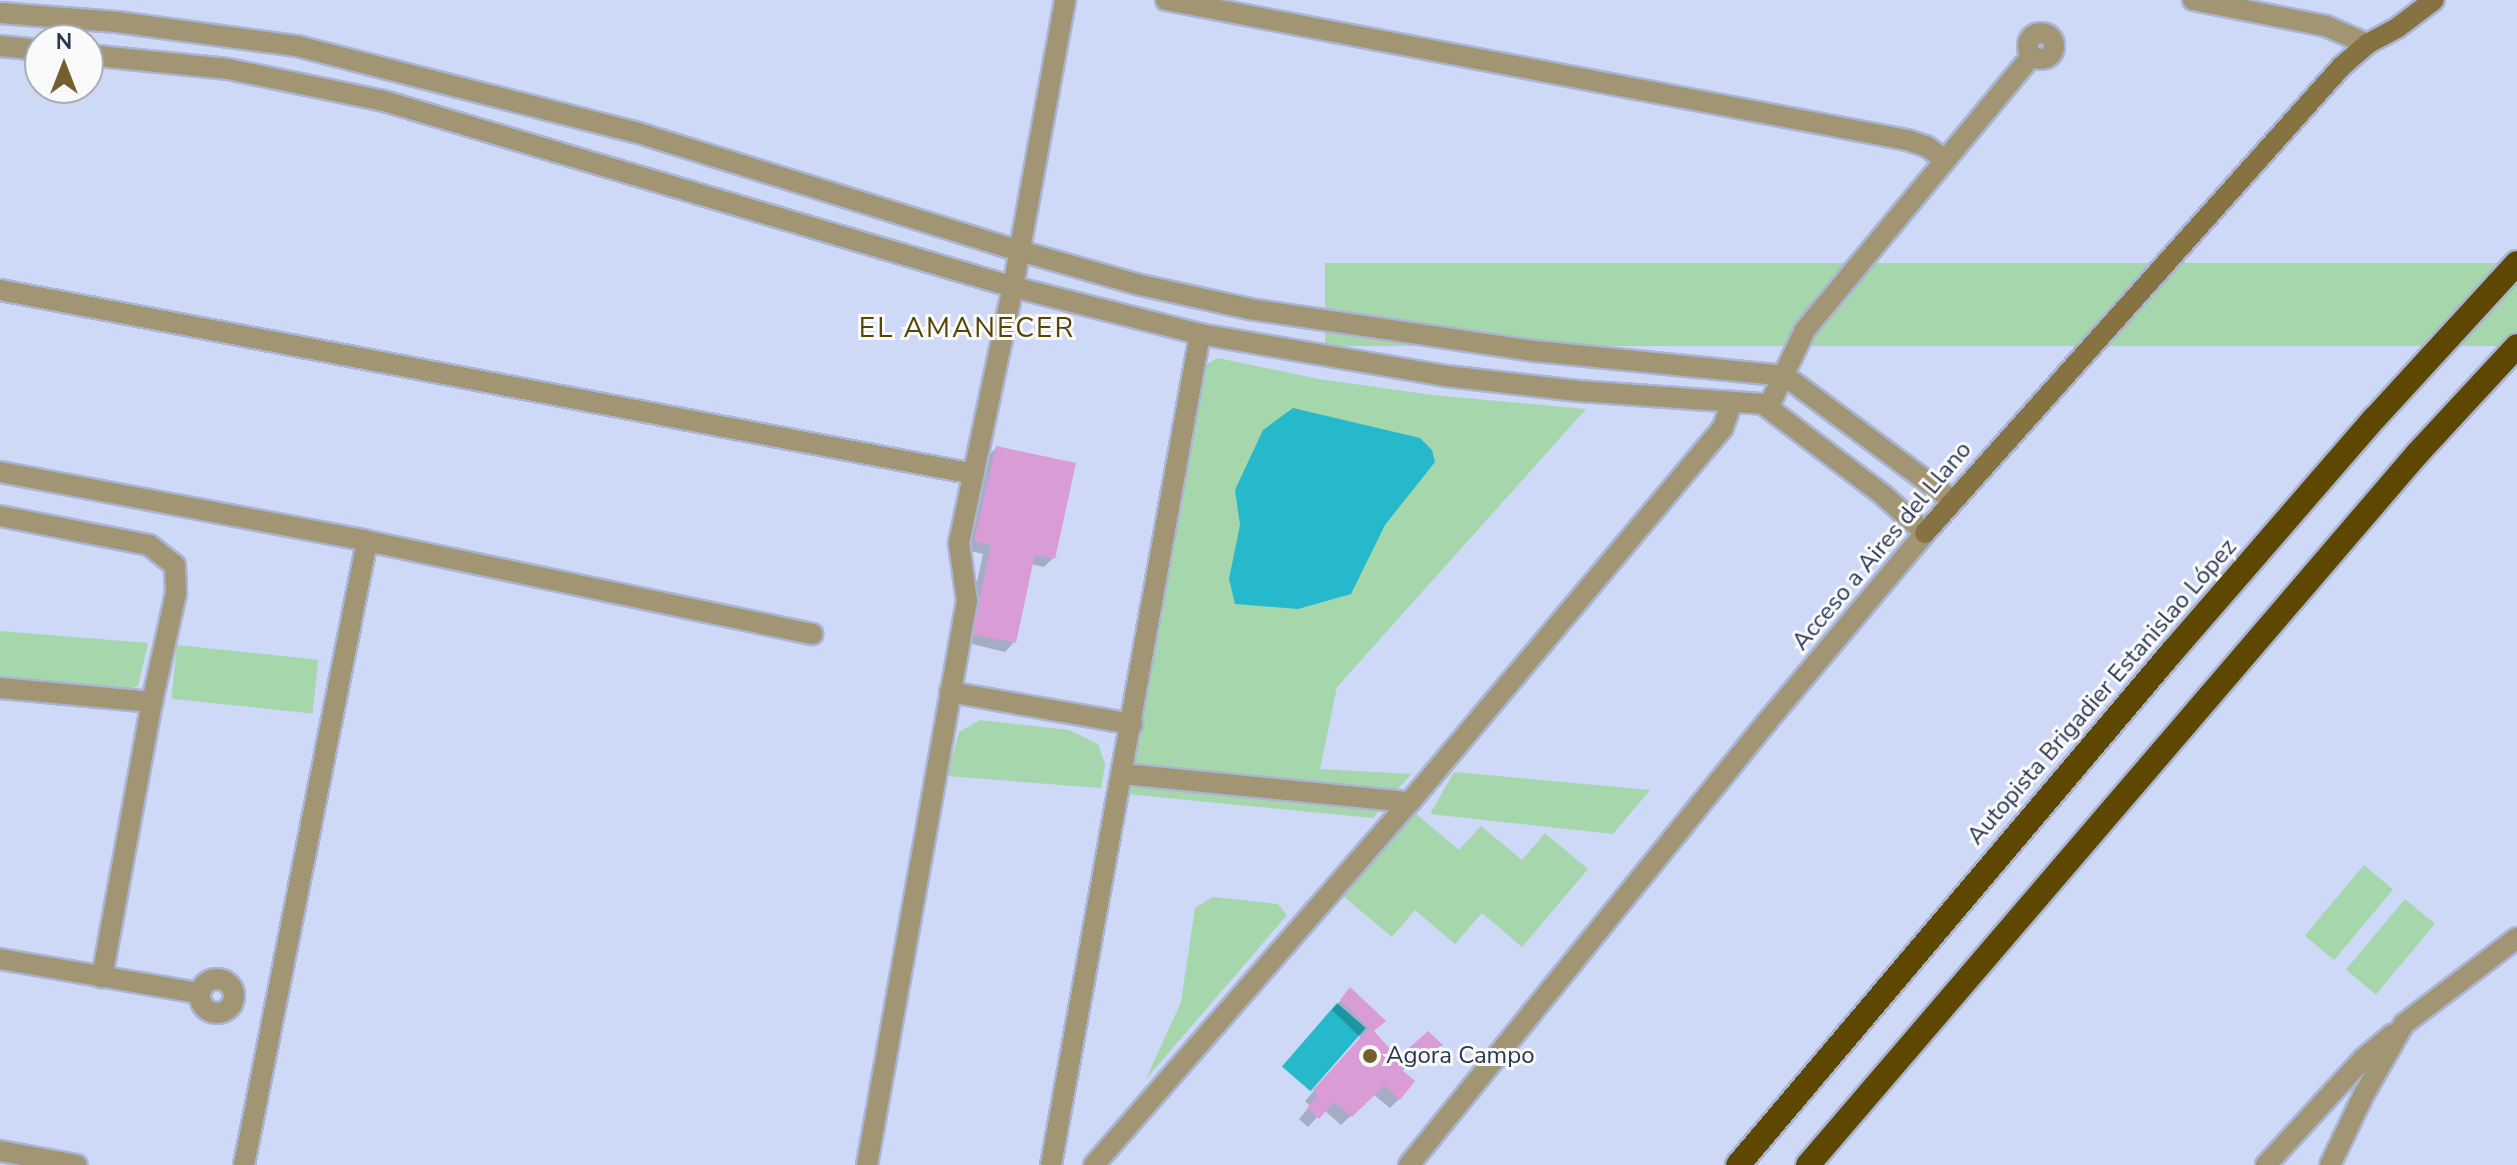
<!DOCTYPE html>
<html>
<head>
<meta charset="utf-8">
<style>
	body { margin:0 }
	#map { position:relative; width:2517px; height:1165px; overflow:hidden; background:#cdd9f6; font-family:"Nunito Sans",sans-serif }
	div>[style] { position:absolute }
	[style*='--x'] { left:calc(var(--x)*1px); top:calc(var(--y)*1px); width:calc(var(--w)*1px); rotate:calc(var(--a)*1deg) }
	.green>* { inset:0; background:#a6d6ac; transform-origin:0 0 }
	.water>* { inset:0; background:#26b9cc; transform-origin:0 0 }
	.shadow>* { inset:0; background:#0003 }
	.building>* { inset:0; background:#da9cd7 }
	.roads { filter:drop-shadow(2px 0 #a9b5d2) drop-shadow(-2px 0 #a9b5d2) drop-shadow(0 2px #a9b5d2) drop-shadow(0 -2px #a9b5d2) }
	.minor>* { height:20px; margin:-10px; padding:0 10px; transform-origin:10px; border-radius:10px; background:#a29574 }
	.minor>.ring { margin:-10px; padding:0; box-sizing:content-box; background:none; border:20px solid #a29574; border-radius:50% }
	.tertiary>* { height:20px; margin:-10px; padding:0 10px; transform-origin:10px; border-radius:10px; background:#a29574 }
	.secondary>* { height:20px; margin:-10px; padding:0 10px; transform-origin:10px; border-radius:10px; background:#877341 }
	.motorway>* { height:24px; margin:-12px; padding:0 12px; transform-origin:12px; border-radius:12px; background:#5e4700 }
	.dots>* { width:22px; height:22px; translate:-50% -50%; box-sizing:border-box; border:4px solid #fafafa; border-radius:50% }
	span { translate:-50% -50%; white-space:nowrap; text-align:center; line-height:1.15; -webkit-text-stroke:6px #fafafa; paint-order:stroke }
	.street-label { font-size:24px; color:#2b3653 }
	.poi-label { font-size:24px; color:#2b3653 }
	.left { translate:0 -50%; text-align:left }
	.quarter-label { font-size:28px; color:#584301; letter-spacing:2px }
	.north { position:absolute; left:24px; top:24px; width:80px; height:80px; box-sizing:border-box; background:#fafafa; border:2px solid #a7acb7; border-radius:50%; rotate:0deg; font-size:22px; font-weight:700; line-height:32px; text-align:center; color:#2b3653 }
	.north::after { content:''; display:block; margin:auto; width:28px; height:36px; background:#73602e; clip-path:polygon(50% 0,100% 100%,50% 72%,0 100%) }
</style>
</head>
<body>
<div id="map">
	<div class="green">
		<i style="left:2517px;top:263px;width:83px;height:1192px;rotate:90deg"></i>
		<i style="clip-path:polygon(1218px 358px,1319px 379px,1432px 395px,1586px 409px,1337px 687px,1320px 769px,1411px 774px,1373px 818px,1126px 794px,1205px 365px)"></i>
		<i style="clip-path:polygon(0 631px,148px 643px,138px 686px,125px 691px,0 680px)"></i>
		<i style="left:177px;top:645px;width:142px;height:54px;rotate:6deg"></i>
		<i style="clip-path:polygon(980px 720px,1069px 730px,1098px 744px,1105px 764px,1101px 788px,947px 776px,959px 732px)"></i>
		<i style="clip-path:polygon(1454px 772px,1650px 790px,1613px 834px,1430px 814px)"></i>
		<i style="clip-path:polygon(1415px 813px,1459px 850px,1481px 826px,1522px 860px,1545px 833px,1588px 869px,1522px 947px,1482px 913px,1455px 944px,1415px 910px,1392px 937px,1344px 897px)"></i>
		<i style="left:2364px;top:865px;width:38px;height:92px;rotate:40deg"></i>
		<i style="clip-path:polygon(1213px 897px,1278px 904px,1287px 915px,1146px 1079px,1181px 1002px,1195px 908px)"></i>
		<i style="left:2405px;top:899px;width:39px;height:92px;rotate:40deg"></i>
	</div>
	<div class="water">
		<i style="clip-path:polygon(1293px 408px,1420px 438px,1432px 450px,1435px 462px,1385px 525px,1351px 594px,1298px 609px,1235px 604px,1229px 579px,1240px 525px,1235px 490px,1263px 430px)"></i>
		<i style="left:1337px;top:1003px;width:38px;height:84px;rotate:41deg"></i>
	</div>
	<div class="shadow">
		<i style="clip-path:polygon(996px 448px,1053px 558px,1044px 567px,1031px 564px,1014px 642px,1005px 652px,964px 642px,983px 554px,966px 550px,987px 457px)"></i>
		<i style="clip-path:polygon(1350px 990px,1372px 1032px,1398px 1061px,1440px 1045px,1401px 1071px,1399px 1099px,1390px 1108px,1373px 1094px,1341px 1125px,1324px 1110px,1308px 1127px,1299px 1119px,1310px 1106px,1305px 1101px,1361px 1038px,1332px 1010px)"></i>
	</div>
	<div class="building">
		<i style="clip-path:polygon(996px 446px,1076px 463px,1055px 559px,1035px 554px,1016px 643px,972px 634px,991px 545px,974px 541px)"></i>
		<i style="clip-path:polygon(1350px 987px,1386px 1021px,1374px 1031px,1398px 1058px,1428px 1031px,1443px 1045px,1401px 1069px,1415px 1081px,1400px 1100px,1384px 1086px,1352px 1117px,1334px 1102px,1319px 1119px,1307px 1108px,1318px 1096px,1313px 1090px,1369px 1028px,1340px 1000px)"></i>
	</div>
	<div class="roads">
		<div class="minor">
			<i style="--x:1166;--y:0;--w:754;--a:10.7"></i>
			<i style="--x:1907;--y:140;--w:20;--a:18"></i>
			<i style="--x:1926;--y:146;--w:24;--a:36"></i>
			<i style="--x:2193;--y:0;--w:136;--a:11.1"></i>
			<i style="--x:2326;--y:26;--w:45;--a:23.7"></i>
			<i style="--x:0;--y:13;--w:117;--a:4.4"></i>
			<i style="--x:117;--y:22;--w:182;--a:7.6"></i>
			<i style="--x:297;--y:46;--w:349;--a:14.3"></i>
			<i style="--x:635;--y:132;--w:388;--a:17.2"></i>
			<i style="--x:1006;--y:247;--w:135;--a:15.9"></i>
			<i style="--x:1136;--y:284;--w:117;--a:12.4"></i>
			<i style="--x:1250;--y:309;--w:288;--a:8.4"></i>
			<i style="--x:1535;--y:351;--w:251;--a:5.7"></i>
			<i style="--x:1785;--y:376;--w:208;--a:36.6"></i>
			<i class="ring" style="left:2028px;top:33px;width:6px;height:6px"></i>
			<i style="--x:0;--y:46;--w:40;--a:5.7"></i>
			<i style="--x:88;--y:55;--w:141;--a:5.7"></i>
			<i style="--x:228;--y:69;--w:159;--a:11.6"></i>
			<i style="--x:384;--y:101;--w:656;--a:16.47"></i>
			<i style="--x:1013;--y:287;--w:193;--a:14.1"></i>
			<i style="--x:1200;--y:334;--w:250;--a:9.7"></i>
			<i style="--x:1446;--y:376;--w:133;--a:6.5"></i>
			<i style="--x:1578;--y:391;--w:185;--a:4"></i>
			<i style="--x:1763;--y:404;--w:149;--a:37.1"></i>
			<i style="--x:1882;--y:494;--w:58;--a:42.2"></i>
			<i style="--x:0;--y:290;--w:991;--a:10.7"></i>
			<i style="--x:1769;--y:406;--w:84;--a:-64.7"></i>
			<i style="--x:1805;--y:330;--w:356;--a:-50.4"></i>
			<i style="--x:0;--y:472;--w:373;--a:10.6"></i>
			<i style="--x:367;--y:541;--w:455;--a:11.8"></i>
			<i style="--x:0;--y:516;--w:152;--a:11"></i>
			<i style="--x:149;--y:545;--w:33;--a:38"></i>
			<i style="--x:175;--y:565;--w:28;--a:88"></i>
			<i style="--x:176;--y:593;--w:112;--a:102.4"></i>
			<i style="--x:152;--y:702;--w:280;--a:100.3"></i>
			<i style="--x:0;--y:688;--w:153;--a:5.3"></i>
			<i style="--x:950;--y:692;--w:185;--a:10"></i>
			<i style="--x:1123;--y:774;--w:288;--a:5.6"></i>
			<i style="--x:0;--y:959;--w:202;--a:9.7"></i>
			<i class="ring" style="left:200px;top:979px;width:14px;height:14px"></i>
			<i style="--x:0;--y:1151;--w:78;--a:10.3"></i>
			<i style="--x:244;--y:1165;--w:636;--a:-78.85"></i>
			<i style="--x:867;--y:1165;--w:573;--a:-79.95"></i>
			<i style="--x:967;--y:601;--w:59;--a:-97.9"></i>
			<i style="--x:959;--y:543;--w:262;--a:-78.1"></i>
			<i style="--x:1013;--y:287;--w:292;--a:-79.7"></i>
			<i style="--x:1051;--y:1165;--w:844;--a:-79.83"></i>
			<i style="--x:1094;--y:1165;--w:481;--a:-49"></i>
			<i style="--x:1410;--y:802;--w:488;--a:-50.1"></i>
			<i style="--x:1723;--y:427;--w:27;--a:-70"></i>
			<i style="--x:2266;--y:1165;--w:144;--a:-47.5"></i>
			<i style="--x:2363;--y:1059;--w:38;--a:-40"></i>
			<i style="--x:2330;--y:1165;--w:79;--a:-64.4"></i>
			<i style="--x:2364;--y:1094;--w:81;--a:-60.3"></i>
			<i style="--x:2404;--y:1024;--w:142;--a:-37.3"></i>
		</div>
		<div class="tertiary">
			<i style="--x:1409;--y:1165;--w:570;--a:-51.06"></i>
			<i style="--x:1767;--y:722;--w:246;--a:-50.1"></i>
		</div>
		<div class="secondary">
			<i style="--x:1925;--y:533;--w:625;--a:-48.24"></i>
			<i style="--x:2341;--y:67;--w:35;--a:-41"></i>
			<i style="--x:2367;--y:44;--w:34;--a:-28"></i>
			<i style="--x:2397;--y:28;--w:46;--a:-37.1"></i>
		</div>
		<div class="motorway">
			<i style="--x:1738;--y:1165;--w:672;--a:-49.77"></i>
			<i style="--x:2172;--y:652;--w:310;--a:-49.1"></i>
			<i style="--x:2375;--y:418;--w:210;--a:-47.5"></i>
			<i style="--x:1808;--y:1165;--w:936;--a:-49.42"></i>
			<i style="--x:2417;--y:454;--w:147;--a:-47.2"></i>
		</div>
	</div>
	<div class="dots">
		<i style="left:1370px;top:1056px;background:#73602e"></i>
	</div>
	<div class="street-label">
		<span style="left:1882px;top:546px;rotate:-50deg">Acceso a Aires del Llano</span>
		<span style="left:2102px;top:692px;rotate:-49deg">Autopista Brigadier Estanislao López</span>
	</div>
	<div class="poi-label">
		<span class="left" style="left:1386px;top:1056px">Agora Campo</span>
	</div>
	<div class="quarter-label">
		<span style="left:967px;top:328px">EL AMANECER</span>
	</div>
	<div class="north">N</div>
</div>
</body>
</html>
